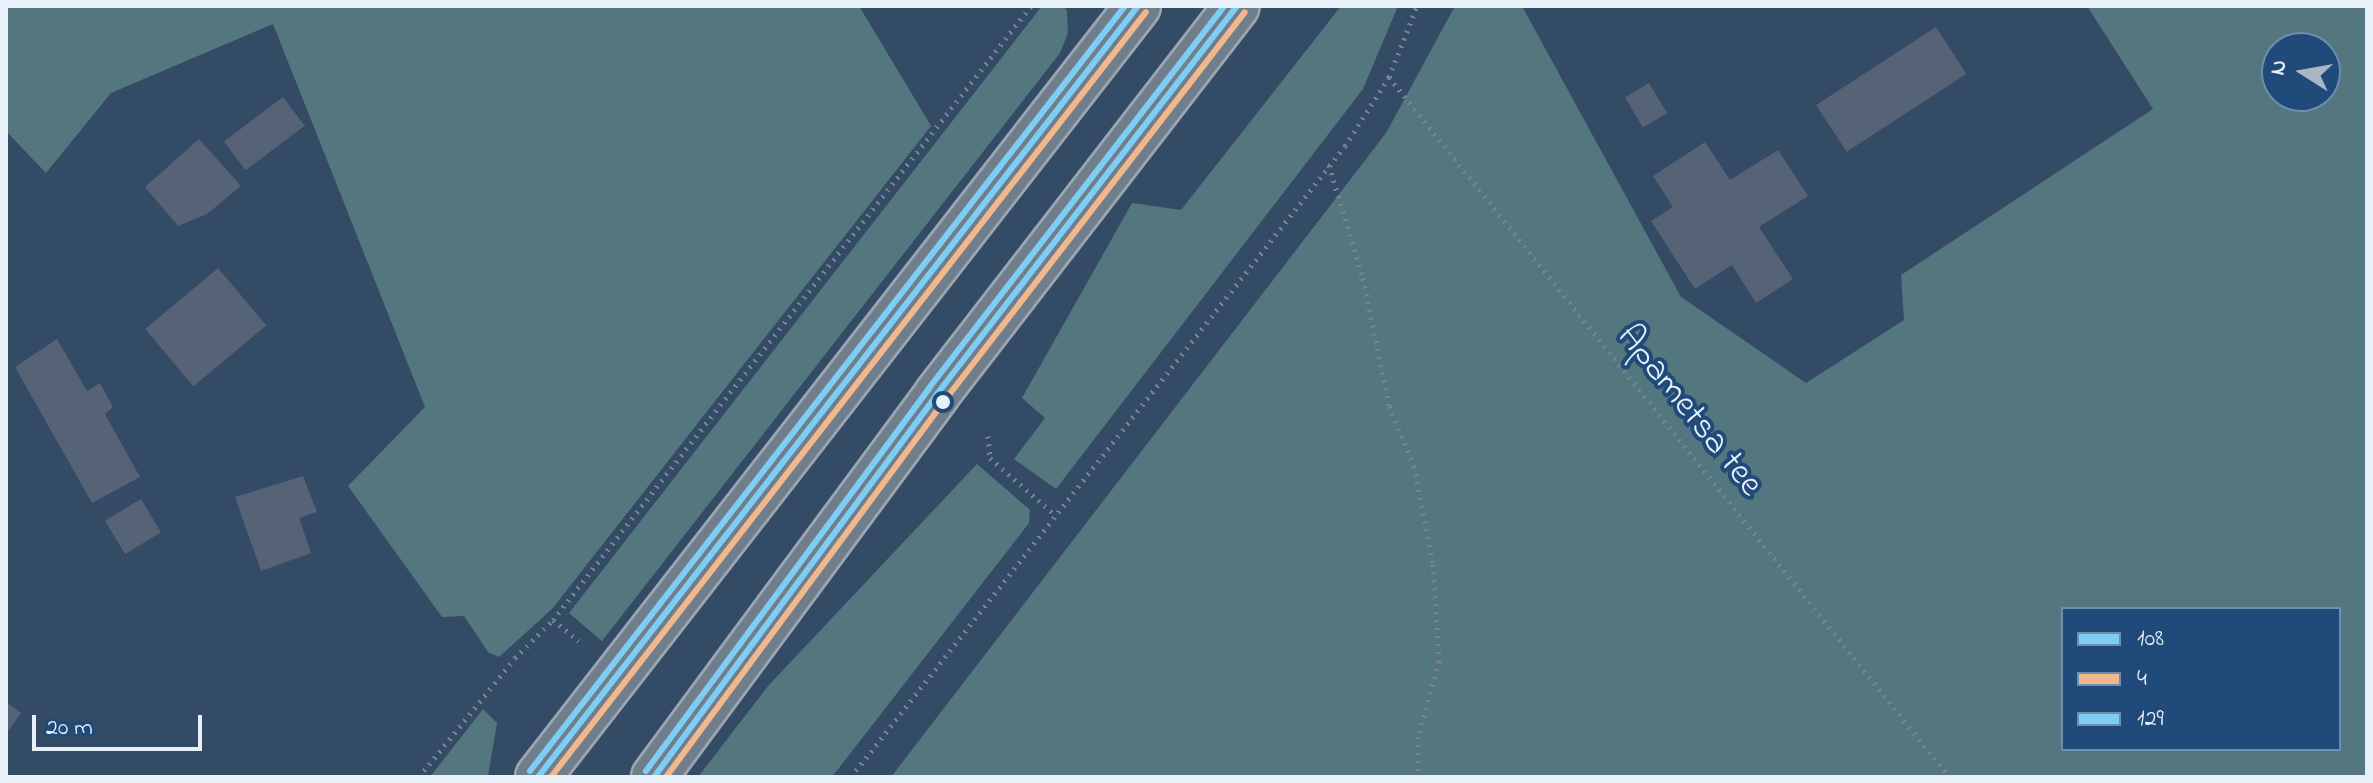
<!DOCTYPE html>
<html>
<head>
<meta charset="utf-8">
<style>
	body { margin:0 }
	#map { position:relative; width:2373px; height:783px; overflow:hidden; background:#344b65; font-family:"Indie Flower",sans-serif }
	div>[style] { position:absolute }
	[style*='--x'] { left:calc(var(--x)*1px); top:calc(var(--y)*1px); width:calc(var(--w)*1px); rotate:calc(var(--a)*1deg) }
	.green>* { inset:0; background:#53767f }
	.building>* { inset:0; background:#566275; transform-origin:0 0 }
	.path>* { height:5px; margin-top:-2.5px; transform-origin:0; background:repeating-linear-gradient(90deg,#778390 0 2px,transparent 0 8px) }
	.roads { filter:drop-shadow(2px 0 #9aa6b3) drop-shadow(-2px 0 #9aa6b3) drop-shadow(0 2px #9aa6b3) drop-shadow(0 -2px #9aa6b3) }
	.tertiary>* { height:44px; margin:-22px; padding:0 22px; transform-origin:22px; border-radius:22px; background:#707e8c }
	.bus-1>* { height:6px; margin:-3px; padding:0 3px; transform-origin:3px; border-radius:3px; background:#7dcdf5 }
	.bus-2>* { height:6px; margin:-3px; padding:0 3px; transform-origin:3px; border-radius:3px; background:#f1b78d }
	.bus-3>* { height:6px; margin:-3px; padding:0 3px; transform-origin:3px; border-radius:3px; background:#7dcdf5 }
	.dots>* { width:22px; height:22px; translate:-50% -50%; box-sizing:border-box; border:4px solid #1f4a7a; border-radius:50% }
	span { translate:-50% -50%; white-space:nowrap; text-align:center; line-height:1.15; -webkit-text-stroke:8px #1f4a7a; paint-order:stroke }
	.street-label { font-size:36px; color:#e8f1f8 }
	.frame { position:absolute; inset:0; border:8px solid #e8f1f8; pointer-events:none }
	.legend { position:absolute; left:2061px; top:607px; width:280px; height:144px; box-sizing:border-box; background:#1f4a7a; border:2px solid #6f8dac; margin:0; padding:10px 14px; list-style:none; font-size:24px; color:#e8f1f8 }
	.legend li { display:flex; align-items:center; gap:16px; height:40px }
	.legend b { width:40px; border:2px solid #6f8dac }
	.north { position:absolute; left:2261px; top:32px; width:80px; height:80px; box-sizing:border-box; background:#1f4a7a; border:2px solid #6f8dac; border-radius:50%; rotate:281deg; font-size:22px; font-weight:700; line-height:32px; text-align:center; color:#e8f1f8 }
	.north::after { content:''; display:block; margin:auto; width:28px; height:36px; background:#a9b7c5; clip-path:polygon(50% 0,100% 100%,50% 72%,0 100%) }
	.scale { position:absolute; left:32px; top:715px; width:170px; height:36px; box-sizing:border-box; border:4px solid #e8f1f8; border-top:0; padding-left:10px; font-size:24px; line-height:28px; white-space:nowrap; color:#e8f1f8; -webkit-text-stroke:6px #1f4a7a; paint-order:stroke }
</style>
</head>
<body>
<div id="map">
	<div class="green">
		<i style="clip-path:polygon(6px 6px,859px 6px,931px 126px,552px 609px,499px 657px,488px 652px,464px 616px,442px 617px,348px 486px,425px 407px,273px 24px,111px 93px,46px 173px,6px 131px)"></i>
		<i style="clip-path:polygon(1042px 6px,1064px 6px,1067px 11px,1068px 33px,1060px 53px,602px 641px,569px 613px)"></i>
		<i style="clip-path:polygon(1341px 6px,1398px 6px,1363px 89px,1056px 489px,1014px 459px,1045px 418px,1022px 398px,1132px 203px,1181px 210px)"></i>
		<i style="clip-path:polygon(evenodd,1455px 6px,1522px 6px,1681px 297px,1806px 383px,1904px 320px,1901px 275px,2153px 109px,2087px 6px,2367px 6px,2367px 777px,891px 777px,1386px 133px,1455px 6px,2325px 48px,2325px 96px,2277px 96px,2277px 48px,2325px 48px,1455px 6px,2339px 609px,2339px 749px,2063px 749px,2063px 609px,2339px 609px)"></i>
		<i style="clip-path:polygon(977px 464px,1030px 510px,1029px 523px,832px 777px,698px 777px,768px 686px)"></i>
		<i style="clip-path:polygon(483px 709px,497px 723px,488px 776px,430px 777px)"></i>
	</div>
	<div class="building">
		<i style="left:1936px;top:27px;width:56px;height:143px;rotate:57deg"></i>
		<i style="left:1649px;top:83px;width:35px;height:28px;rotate:59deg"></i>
		<i style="left:283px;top:97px;width:36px;height:74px;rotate:53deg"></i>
		<i style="clip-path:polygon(199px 139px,241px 186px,207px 214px,178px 226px,145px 187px)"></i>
		<i style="clip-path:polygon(1705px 142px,1730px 180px,1778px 150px,1808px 196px,1759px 227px,1793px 279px,1756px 303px,1732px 265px,1695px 289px,1651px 221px,1673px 207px,1653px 176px)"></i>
		<i style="left:218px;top:268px;width:75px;height:95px;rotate:50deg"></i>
		<i style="clip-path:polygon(57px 339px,87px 391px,100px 383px,113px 407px,105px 414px,140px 477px,92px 503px,15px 367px)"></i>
		<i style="clip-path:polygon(303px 476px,317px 512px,299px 518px,311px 553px,261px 571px,235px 497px)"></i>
		<i style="left:141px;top:499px;width:39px;height:42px;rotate:59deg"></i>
		<i style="clip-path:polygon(6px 702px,21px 713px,6px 734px)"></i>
	</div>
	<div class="path">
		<i style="--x:1389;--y:77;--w:896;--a:51.34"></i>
		<i style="--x:1329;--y:165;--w:118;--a:73.3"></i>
		<i style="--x:1363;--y:278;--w:131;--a:78.5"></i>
		<i style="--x:1389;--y:406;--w:65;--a:67.4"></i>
		<i style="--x:1414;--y:466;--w:100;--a:79"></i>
		<i style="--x:1433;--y:564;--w:97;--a:86.5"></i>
		<i style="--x:1439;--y:661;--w:79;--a:105.4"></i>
		<i style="--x:1418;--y:737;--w:40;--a:90"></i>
		<i style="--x:988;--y:436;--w:22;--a:85"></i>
		<i style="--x:990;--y:458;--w:86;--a:41.2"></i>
		<i style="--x:553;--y:620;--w:33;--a:39"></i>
		<i style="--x:419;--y:777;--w:153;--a:-51.1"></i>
		<i style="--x:515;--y:658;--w:54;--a:-45"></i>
		<i style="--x:553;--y:620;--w:778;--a:-52.1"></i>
		<i style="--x:851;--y:777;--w:801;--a:-51.94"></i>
		<i style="--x:1345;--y:146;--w:82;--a:-57.5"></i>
		<i style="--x:1389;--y:77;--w:76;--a:-68.5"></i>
	</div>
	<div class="roads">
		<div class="tertiary">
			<i style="--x:538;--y:777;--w:977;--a:-52.11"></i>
			<i style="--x:654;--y:777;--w:476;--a:-53.5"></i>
			<i style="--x:937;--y:394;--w:490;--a:-52.3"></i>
		</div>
	</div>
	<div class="bus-1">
		<i style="--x:538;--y:777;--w:977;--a:-52.11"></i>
		<i style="--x:654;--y:777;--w:476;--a:-53.5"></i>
		<i style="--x:937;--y:394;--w:490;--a:-52.3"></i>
	</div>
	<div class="bus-2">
		<i style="--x:551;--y:777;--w:969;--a:-52.13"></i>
		<i style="--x:666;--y:777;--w:469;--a:-53.5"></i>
		<i style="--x:945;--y:400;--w:490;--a:-52.3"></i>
	</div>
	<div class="bus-3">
		<i style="--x:530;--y:771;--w:969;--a:-52.13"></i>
		<i style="--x:646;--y:771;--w:476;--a:-53.5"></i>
		<i style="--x:929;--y:388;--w:483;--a:-52.3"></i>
	</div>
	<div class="dots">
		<i style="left:943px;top:402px;background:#e8f1f8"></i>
	</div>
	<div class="street-label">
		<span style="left:1689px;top:411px;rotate:51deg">Apametsa tee</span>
	</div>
	<div class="frame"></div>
	<ul class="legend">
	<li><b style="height:10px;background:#7dcdf5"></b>108</li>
	<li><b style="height:10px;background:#f1b78d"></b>4</li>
	<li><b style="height:10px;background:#7dcdf5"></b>129</li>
	</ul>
	<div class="north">N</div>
	<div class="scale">20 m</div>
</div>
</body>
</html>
